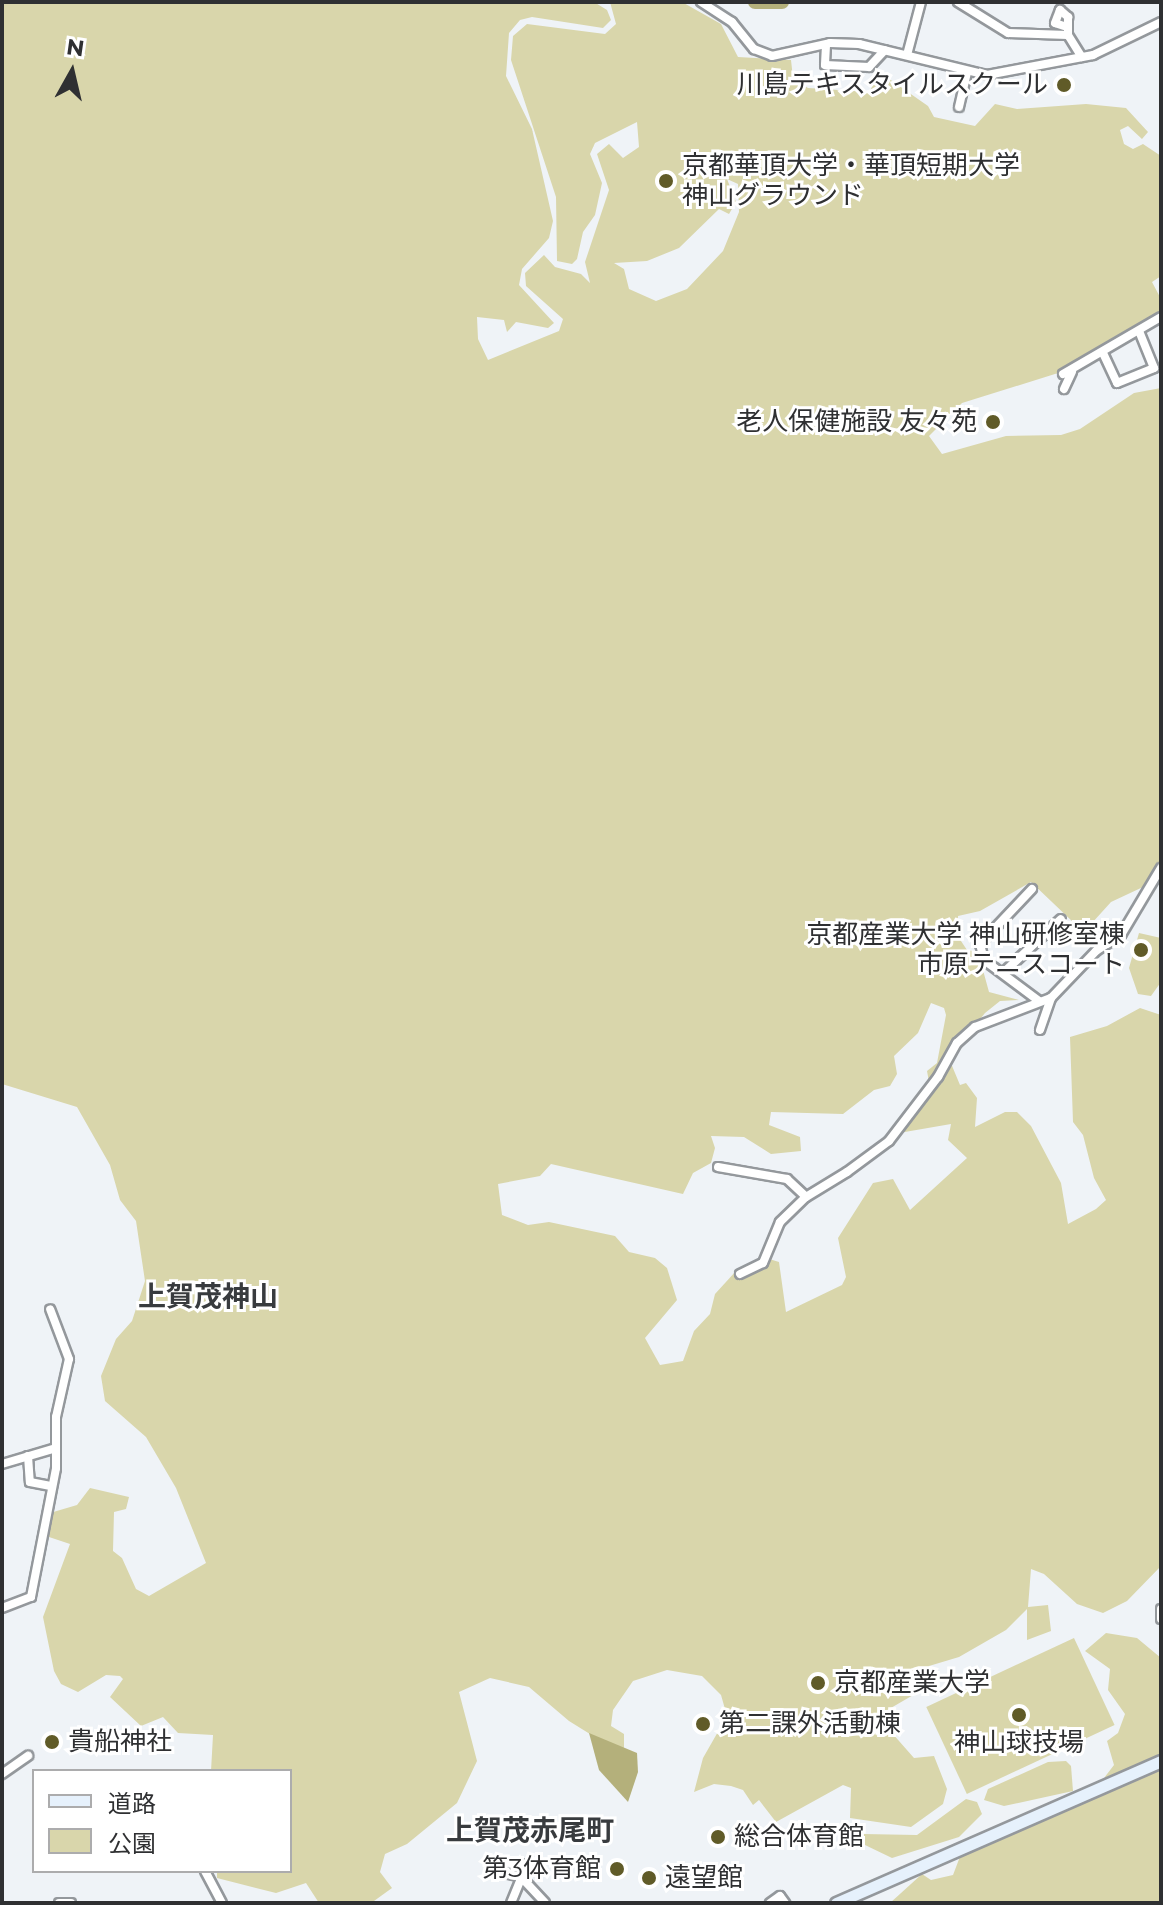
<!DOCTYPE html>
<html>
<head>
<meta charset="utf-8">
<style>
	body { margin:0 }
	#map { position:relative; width:1163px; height:1905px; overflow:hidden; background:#eff3f7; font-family:Montserrat,"Noto Sans JP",sans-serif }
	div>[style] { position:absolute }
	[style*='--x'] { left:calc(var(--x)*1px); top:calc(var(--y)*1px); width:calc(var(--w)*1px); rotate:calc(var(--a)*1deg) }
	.green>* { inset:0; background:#d9d6ab; transform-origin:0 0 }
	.water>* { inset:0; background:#b4b07b }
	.river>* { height:14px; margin:-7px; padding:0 7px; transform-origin:7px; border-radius:7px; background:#b4b07b }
	.roads { filter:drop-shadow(2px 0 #94989c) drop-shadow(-2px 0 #94989c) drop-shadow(0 2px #94989c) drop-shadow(0 -2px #94989c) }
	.street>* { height:8px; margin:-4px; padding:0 4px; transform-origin:4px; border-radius:4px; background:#fff }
	.secondary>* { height:11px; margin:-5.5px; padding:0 5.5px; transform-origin:5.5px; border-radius:5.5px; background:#e6f1fc }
	.dots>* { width:22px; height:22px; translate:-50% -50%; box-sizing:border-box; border:4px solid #fff; border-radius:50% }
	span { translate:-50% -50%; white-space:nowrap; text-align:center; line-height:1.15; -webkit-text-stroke:6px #fff; paint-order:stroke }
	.poi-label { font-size:26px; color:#2f3032 }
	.right { translate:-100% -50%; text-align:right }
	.left { translate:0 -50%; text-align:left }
	.neighbourhood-label { font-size:28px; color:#383b3e; font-weight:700 }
	.frame { position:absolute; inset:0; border:4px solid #2f3032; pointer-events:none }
	.legend { position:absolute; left:32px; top:1769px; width:260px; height:104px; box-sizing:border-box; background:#fff; border:2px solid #acacad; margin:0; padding:10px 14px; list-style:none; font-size:24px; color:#2f3032 }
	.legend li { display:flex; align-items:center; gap:16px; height:40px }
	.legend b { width:40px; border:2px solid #acacad }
	.north { position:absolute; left:32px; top:32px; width:80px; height:80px; -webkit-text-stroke:6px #fff; paint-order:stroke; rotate:8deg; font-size:22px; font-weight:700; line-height:32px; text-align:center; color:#2f3032 }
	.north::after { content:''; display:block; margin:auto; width:28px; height:36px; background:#2f3032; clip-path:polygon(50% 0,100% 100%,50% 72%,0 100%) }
</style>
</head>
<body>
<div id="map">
	<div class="green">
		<i style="clip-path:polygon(evenodd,2px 2px,594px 2px,607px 10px,611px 20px,603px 28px,532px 17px,520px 20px,509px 33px,506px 76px,532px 129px,553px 221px,549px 238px,522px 269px,519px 285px,554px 323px,548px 328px,516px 322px,507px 332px,504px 320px,477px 317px,478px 339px,488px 360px,559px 331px,563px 319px,526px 286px,525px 273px,544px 255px,555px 267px,581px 274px,590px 283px,585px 262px,609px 190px,597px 154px,609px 144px,623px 158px,639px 147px,637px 122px,595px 143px,590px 154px,602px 183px,595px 215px,583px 232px,577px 259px,572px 264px,557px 261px,556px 197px,511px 60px,513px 36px,527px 24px,605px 34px,616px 24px,610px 2px,682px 2px,721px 24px,738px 57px,791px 60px,793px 78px,808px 88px,869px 92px,878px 77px,885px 76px,928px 106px,934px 117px,975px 126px,995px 104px,1017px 109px,1086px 104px,1126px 108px,1148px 132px,1142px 139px,1128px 126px,1120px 130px,1124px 144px,1133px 149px,1143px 144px,1161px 156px,1161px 276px,1152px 282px,1161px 299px,1161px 313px,1074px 368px,962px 403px,929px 436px,942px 454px,1006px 436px,1061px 435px,1080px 429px,1134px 393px,1161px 388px,1161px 865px,1143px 887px,1111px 902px,1092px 923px,1074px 923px,1031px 882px,980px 911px,958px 916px,957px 935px,967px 950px,978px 952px,989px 992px,1019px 1000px,1000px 1001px,985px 1013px,929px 1082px,927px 1071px,937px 1063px,946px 1015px,944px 1008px,931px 1003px,918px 1033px,894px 1056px,897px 1074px,890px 1086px,874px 1090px,843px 1114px,771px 1112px,769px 1125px,800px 1137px,801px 1151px,771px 1154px,744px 1137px,711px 1136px,715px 1148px,711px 1163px,693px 1173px,683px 1194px,551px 1164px,540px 1176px,498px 1184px,502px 1215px,528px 1225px,549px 1222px,615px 1236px,629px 1252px,655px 1258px,667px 1268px,677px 1300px,645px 1338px,660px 1365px,683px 1361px,694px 1331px,710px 1314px,715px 1294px,736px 1271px,766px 1258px,779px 1262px,786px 1312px,842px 1285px,846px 1277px,838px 1238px,873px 1183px,893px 1179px,910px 1210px,967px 1158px,948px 1140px,951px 1124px,899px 1133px,950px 1061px,960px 1085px,966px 1083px,977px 1098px,975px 1127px,1005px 1112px,1017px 1112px,1031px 1126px,1061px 1183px,1068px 1224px,1096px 1209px,1106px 1200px,1094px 1178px,1083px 1135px,1073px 1122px,1070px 1037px,1107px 1026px,1140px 1008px,1161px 1015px,1161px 1566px,1127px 1601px,1103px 1613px,1077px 1604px,1044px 1574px,1031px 1569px,1028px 1607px,1048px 1605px,1051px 1631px,1027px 1640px,1027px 1609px,1006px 1630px,959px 1657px,929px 1666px,915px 1694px,877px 1716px,914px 1758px,934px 1756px,947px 1789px,943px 1804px,911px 1827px,850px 1818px,851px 1788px,843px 1785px,776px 1822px,759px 1800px,753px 1805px,743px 1790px,731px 1786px,714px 1784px,694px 1792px,703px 1758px,727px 1716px,721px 1695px,702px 1676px,667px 1670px,633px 1681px,613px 1710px,611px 1726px,624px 1734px,624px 1748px,606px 1744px,569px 1721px,529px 1687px,490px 1678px,459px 1692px,477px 1761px,457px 1803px,407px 1844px,385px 1854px,380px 1872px,392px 1888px,374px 1901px,319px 1903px,306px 1883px,276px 1893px,217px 1878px,217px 1871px,290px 1871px,290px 1771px,211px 1771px,213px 1735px,178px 1733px,163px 1717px,141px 1726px,110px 1697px,123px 1679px,120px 1676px,106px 1675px,78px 1692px,61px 1684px,54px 1671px,43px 1617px,70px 1544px,46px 1536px,50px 1513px,77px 1505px,90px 1488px,129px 1497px,126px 1509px,114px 1512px,113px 1551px,122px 1558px,136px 1589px,149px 1596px,206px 1563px,176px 1488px,146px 1437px,105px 1401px,101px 1376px,116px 1339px,132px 1321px,145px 1281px,136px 1221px,120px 1200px,110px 1165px,77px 1107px,2px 1084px,2px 2px,727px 179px,738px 184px,739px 212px,723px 251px,687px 289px,656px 301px,629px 289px,624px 269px,614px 263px,647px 261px,679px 248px,719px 209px,729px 214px,736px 202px,727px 179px)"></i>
		<i style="clip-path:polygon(1139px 933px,1161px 938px,1161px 982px,1151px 996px,1138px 994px,1129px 968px)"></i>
		<i style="clip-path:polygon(1106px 1633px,1137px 1638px,1161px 1658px,1161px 1755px,1104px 1778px,1114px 1765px,1107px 1741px,1118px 1733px,1125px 1714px,1108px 1690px,1110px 1669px,1085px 1651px)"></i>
		<i style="left:1074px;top:1638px;width:96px;height:163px;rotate:65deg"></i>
		<i style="clip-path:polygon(1066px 1761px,1071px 1766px,1073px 1791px,1004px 1806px,984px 1800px,988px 1789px,1048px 1762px)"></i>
		<i style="clip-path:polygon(1161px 1769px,1161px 1903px,890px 1903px,922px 1874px,931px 1880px,953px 1875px,961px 1854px)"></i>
		<i style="clip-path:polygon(966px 1799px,977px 1802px,982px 1814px,959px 1837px,892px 1858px,865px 1845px,863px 1834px,917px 1835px)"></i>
	</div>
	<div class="water">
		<i style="clip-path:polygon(589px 1733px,637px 1753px,638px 1772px,628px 1802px,599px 1770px)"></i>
	</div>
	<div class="river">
		<i style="--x:755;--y:2;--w:27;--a:0"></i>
	</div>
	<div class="roads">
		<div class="street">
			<i style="--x:701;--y:2;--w:37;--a:33"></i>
			<i style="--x:732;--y:22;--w:35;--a:51"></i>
			<i style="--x:754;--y:49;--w:19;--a:21"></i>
			<i style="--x:772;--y:56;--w:59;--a:-12.6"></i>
			<i style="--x:830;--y:43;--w:29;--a:2"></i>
			<i style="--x:859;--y:44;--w:132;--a:13.6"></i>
			<i style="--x:987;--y:75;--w:108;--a:-10.7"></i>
			<i style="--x:1093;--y:55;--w:76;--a:-25.9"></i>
			<i style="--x:958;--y:2;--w:59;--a:31.8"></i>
			<i style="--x:1008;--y:33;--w:60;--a:1.9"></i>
			<i style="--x:1068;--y:35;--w:26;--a:58"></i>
			<i style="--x:1064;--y:26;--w:9;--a:-162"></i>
			<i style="--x:1055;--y:23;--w:14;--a:-69"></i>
			<i style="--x:1060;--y:10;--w:11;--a:41"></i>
			<i style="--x:1068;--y:17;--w:18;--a:90"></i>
			<i style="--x:826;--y:45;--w:20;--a:93"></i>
			<i style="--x:825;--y:65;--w:44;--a:2.6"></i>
			<i style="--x:869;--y:67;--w:23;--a:-47"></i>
			<i style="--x:907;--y:55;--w:55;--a:-75.2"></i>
			<i style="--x:959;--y:107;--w:35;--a:-77"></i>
			<i style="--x:1103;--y:353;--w:33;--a:65"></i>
			<i style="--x:1117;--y:383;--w:40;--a:-22"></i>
			<i style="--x:1154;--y:368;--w:40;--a:-112"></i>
			<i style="--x:1063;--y:374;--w:113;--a:-30.2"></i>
			<i style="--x:1064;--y:389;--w:19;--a:-65"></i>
			<i style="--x:1032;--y:889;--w:76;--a:133.4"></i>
			<i style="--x:980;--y:944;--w:16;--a:76"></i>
			<i style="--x:984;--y:960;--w:69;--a:36.7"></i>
			<i style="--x:1003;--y:973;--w:79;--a:-43"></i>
			<i style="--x:1040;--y:1030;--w:34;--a:-71"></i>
			<i style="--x:718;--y:1167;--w:70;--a:9.9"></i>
			<i style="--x:787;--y:1179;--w:26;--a:43"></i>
			<i style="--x:806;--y:1197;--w:48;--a:-31.4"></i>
			<i style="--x:847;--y:1172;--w:52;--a:-36.4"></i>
			<i style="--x:889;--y:1141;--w:81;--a:-52.6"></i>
			<i style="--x:938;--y:1077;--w:39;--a:-61"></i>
			<i style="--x:957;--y:1043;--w:24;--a:-42"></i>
			<i style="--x:975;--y:1027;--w:81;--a:-20.9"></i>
			<i style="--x:1051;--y:998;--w:65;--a:-46.2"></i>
			<i style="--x:1096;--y:951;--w:30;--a:-33"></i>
			<i style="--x:1121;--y:935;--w:78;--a:-59.2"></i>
			<i style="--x:740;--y:1274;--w:25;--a:-26"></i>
			<i style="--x:763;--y:1263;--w:44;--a:-67.5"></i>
			<i style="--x:780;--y:1222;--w:36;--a:-44"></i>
			<i style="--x:28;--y:1456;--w:26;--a:86"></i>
			<i style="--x:30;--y:1482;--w:21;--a:11"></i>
			<i style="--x:2;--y:1464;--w:56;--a:-16.5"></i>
			<i style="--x:2;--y:1608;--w:31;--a:-21"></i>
			<i style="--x:31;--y:1597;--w:131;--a:-79"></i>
			<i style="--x:56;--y:1468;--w:51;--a:-90"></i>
			<i style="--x:56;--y:1417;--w:59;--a:-77.4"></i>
			<i style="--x:69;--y:1359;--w:53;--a:-110.8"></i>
			<i style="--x:1161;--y:1609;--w:10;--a:90"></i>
			<i style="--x:2;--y:1774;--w:32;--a:-35"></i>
			<i style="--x:205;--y:1871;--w:36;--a:62"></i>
			<i style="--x:500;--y:1872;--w:22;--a:13"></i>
			<i style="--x:521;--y:1877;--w:35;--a:47"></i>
			<i style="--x:59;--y:1903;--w:12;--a:0"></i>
			<i style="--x:511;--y:1903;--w:42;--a:-67.7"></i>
			<i style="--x:770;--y:1903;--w:12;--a:-35"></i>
			<i style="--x:780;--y:1896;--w:9;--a:54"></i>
		</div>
		<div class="secondary">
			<i style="--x:836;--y:1903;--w:355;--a:-23.6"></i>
		</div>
	</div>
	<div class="dots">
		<i style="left:1064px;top:85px;background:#605b28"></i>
		<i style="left:666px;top:181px;background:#605b28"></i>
		<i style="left:993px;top:422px;background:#605b28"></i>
		<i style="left:1141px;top:950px;background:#605b28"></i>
		<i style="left:818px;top:1683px;background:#605b28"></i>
		<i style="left:1019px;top:1715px;background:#605b28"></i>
		<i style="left:703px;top:1724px;background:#605b28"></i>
		<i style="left:52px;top:1742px;background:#605b28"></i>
		<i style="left:718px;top:1837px;background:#605b28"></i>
		<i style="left:617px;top:1869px;background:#605b28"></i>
		<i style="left:649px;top:1878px;background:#605b28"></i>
	</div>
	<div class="poi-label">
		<span class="right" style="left:1048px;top:85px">川島テキスタイルスクール</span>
		<span class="left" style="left:682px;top:181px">京都華頂大学・華頂短期大学<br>神山グラウンド</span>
		<span class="right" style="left:977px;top:422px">老人保健施設 友々苑</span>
		<span class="right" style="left:1125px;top:950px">京都産業大学 神山研修室棟<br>市原テニスコート</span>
		<span class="left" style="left:834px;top:1683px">京都産業大学</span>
		<span class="left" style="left:719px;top:1724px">第二課外活動棟</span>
		<span class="left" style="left:68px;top:1742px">貴船神社</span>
		<span style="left:1019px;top:1743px">神山球技場</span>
		<span class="left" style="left:734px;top:1837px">総合体育館</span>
		<span class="right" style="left:601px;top:1869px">第3体育館</span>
		<span class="left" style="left:665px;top:1878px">遠望館</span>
	</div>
	<div class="neighbourhood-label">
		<span style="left:208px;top:1296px">上賀茂神山</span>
		<span style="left:530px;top:1830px">上賀茂赤尾町</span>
	</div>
	<div class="frame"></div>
	<ul class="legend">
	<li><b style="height:10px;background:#e6f1fc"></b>道路</li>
	<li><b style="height:22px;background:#d9d6ab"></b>公園</li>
	</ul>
	<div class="north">N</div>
</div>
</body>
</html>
